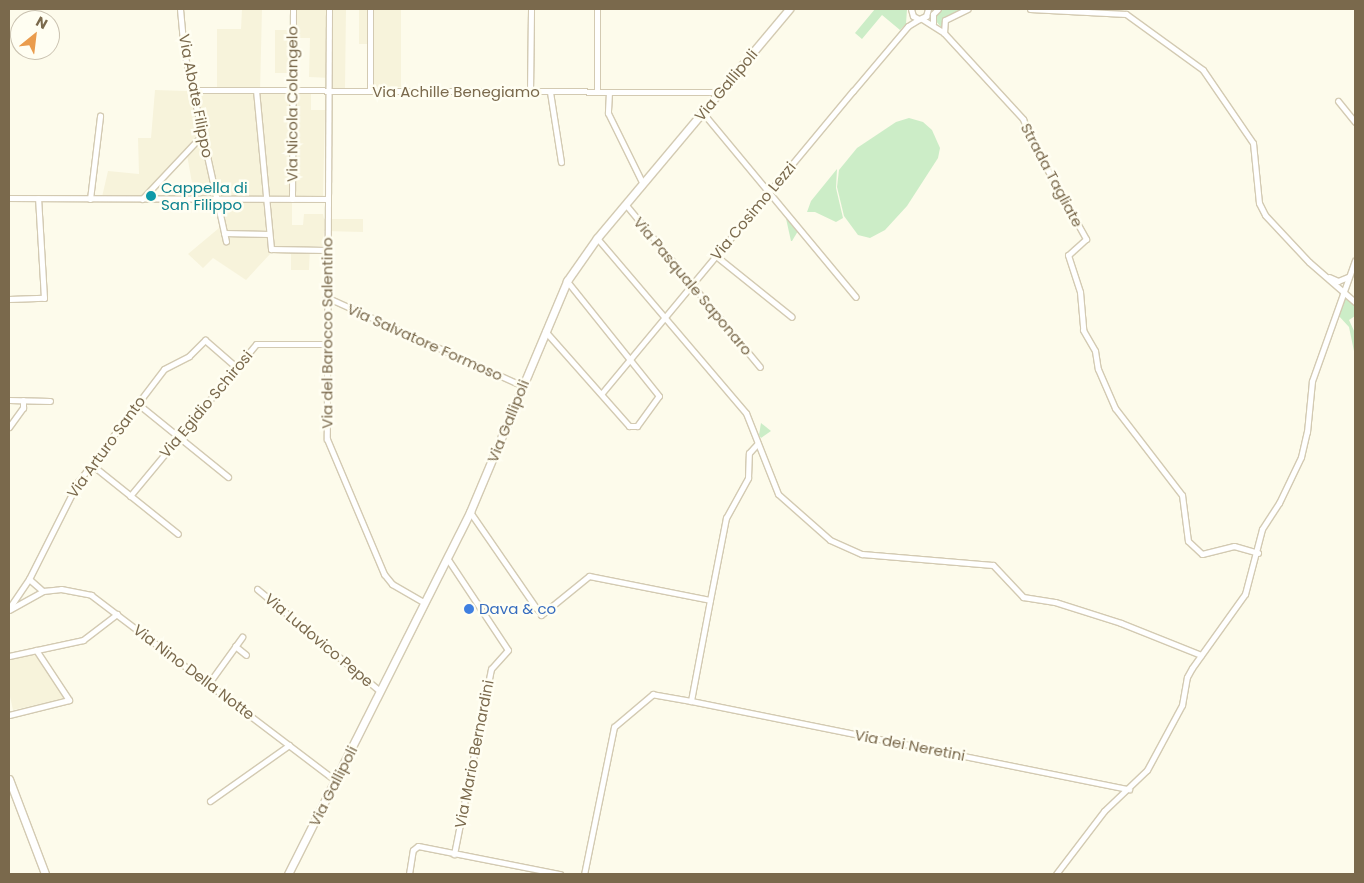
<!DOCTYPE html>
<html>
<head>
<meta charset="utf-8">
<style>
	body { margin:0 }
	#map { position:relative; width:1364px; height:883px; overflow:hidden; background:#fdfbeb; font-family:Poppins,sans-serif }
	div>[style] { position:absolute }
	[style*='--x'] { left:calc(var(--x)*1px); top:calc(var(--y)*1px); width:calc(var(--w)*1px); rotate:calc(var(--a)*1deg) }
	.residential>* { inset:0; background:#f7f3db }
	.green>* { inset:0; background:#ccedc7 }
	.roads { filter:drop-shadow(1px 0 #d3cab2) drop-shadow(-1px 0 #d3cab2) drop-shadow(0 1px #d3cab2) drop-shadow(0 -1px #d3cab2) }
	.street>* { height:5px; margin:-2.5px; padding:0 2.5px; transform-origin:2.5px; border-radius:2.5px; background:#fff }
	.secondary>* { height:7px; margin:-3.5px; padding:0 3.5px; transform-origin:3.5px; border-radius:3.5px; background:#fff }
	.dots>* { width:14px; height:14px; translate:-50% -50%; box-sizing:border-box; border:2px solid #fffef2; border-radius:50% }
	span { translate:-50% -50%; white-space:nowrap; text-align:center; line-height:1.15; -webkit-text-stroke:5px #fffef2; paint-order:stroke }
	.street-label { font-size:15px; color:#7a694c }
	.culture-label { font-size:15px; color:#0d838f }
	.left { translate:0 -50%; text-align:left }
	.shop-label { font-size:15px; color:#366cbe }
	.frame { position:absolute; inset:0; border:10px solid #7a694c; pointer-events:none }
	.north { position:absolute; left:10px; top:10px; width:50px; height:50px; box-sizing:border-box; background:#fffef2; border:1px solid #cac2b0; border-radius:50%; rotate:29deg; font-size:14px; font-weight:700; line-height:20px; text-align:center; color:#7a694c }
	.north::after { content:''; display:block; margin:auto; width:18px; height:22px; background:#ea9c4d; clip-path:polygon(50% 0,100% 100%,50% 72%,0 100%) }
</style>
</head>
<body>
<div id="map">
	<div class="residential">
		<i style="clip-path:polygon(242px 9px,262px 9px,260px 92px,311px 93px,311px 110px,325px 110px,323px 197px,292px 197px,292px 225px,303px 225px,304px 214px,323px 214px,324px 219px,363px 219px,363px 232px,324px 231px,323px 246px,310px 246px,309px 270px,291px 270px,291px 254px,271px 253px,246px 280px,213px 258px,203px 268px,188px 254px,225px 223px,219px 197px,185px 197px,184px 190px,192px 183px,186px 149px,140px 197px,102px 197px,108px 171px,139px 174px,138px 138px,151px 138px,155px 90px,217px 92px,217px 29px,241px 29px)"></i>
		<i style="clip-path:polygon(297px 9px,346px 9px,345px 88px,331px 88px,331px 78px,309px 77px,310px 38px,296px 38px,296px 73px,275px 73px,275px 30px,296px 30px)"></i>
		<i style="clip-path:polygon(359px 9px,401px 9px,401px 87px,372px 88px,371px 44px,359px 44px)"></i>
		<i style="clip-path:polygon(36px 653px,67px 698px,13px 710px,9px 692px,9px 659px)"></i>
	</div>
	<div class="green">
		<i style="clip-path:polygon(875px 9px,907px 9px,906px 24px,900px 30px,882px 15px,862px 39px,855px 33px)"></i>
		<i style="clip-path:polygon(939px 10px,960px 10px,944px 18px,941px 27px,935px 20px)"></i>
		<i style="clip-path:polygon(909px 118px,923px 122px,932px 130px,940px 148px,938px 158px,907px 206px,885px 230px,870px 238px,858px 235px,844px 216px,837px 187px,839px 170px,857px 148px,896px 122px)"></i>
		<i style="clip-path:polygon(837px 169px,836px 188px,843px 218px,836px 222px,815px 212px,807px 212px,811px 201px)"></i>
		<i style="clip-path:polygon(785px 214px,798px 231px,792px 241px,791px 241px)"></i>
		<i style="clip-path:polygon(1345px 295px,1355px 304px,1355px 316px,1349px 320px,1355px 333px,1355px 356px,1349px 327px,1338px 315px)"></i>
		<i style="clip-path:polygon(761px 423px,771px 431px,761px 438px,759px 435px)"></i>
	</div>
	<div class="roads">
		<div class="street">
			<i style="--x:180;--y:9;--w:43;--a:84.7"></i>
			<i style="--x:184;--y:52;--w:194;--a:77.5"></i>
			<i style="--x:329;--y:9;--w:430;--a:90.3"></i>
			<i style="--x:327;--y:439;--w:147;--a:67.1"></i>
			<i style="--x:384;--y:574;--w:13;--a:51"></i>
			<i style="--x:392;--y:584;--w:38;--a:30"></i>
			<i style="--x:911;--y:9;--w:7;--a:74"></i>
			<i style="--x:913;--y:16;--w:7;--a:27"></i>
			<i style="--x:919;--y:19;--w:8;--a:-23"></i>
			<i style="--x:926;--y:16;--w:7;--a:-74"></i>
			<i style="--x:1030;--y:9;--w:96;--a:3"></i>
			<i style="--x:1126;--y:14;--w:95;--a:36"></i>
			<i style="--x:1203;--y:70;--w:88;--a:55.6"></i>
			<i style="--x:1253;--y:143;--w:60;--a:84.3"></i>
			<i style="--x:1259;--y:203;--w:13;--a:63"></i>
			<i style="--x:1265;--y:215;--w:64;--a:46.9"></i>
			<i style="--x:1309;--y:262;--w:61;--a:41"></i>
			<i style="--x:922;--y:19;--w:26;--a:32"></i>
			<i style="--x:944;--y:33;--w:117;--a:47.4"></i>
			<i style="--x:1023;--y:119;--w:27;--a:68"></i>
			<i style="--x:1033;--y:144;--w:109;--a:60.8"></i>
			<i style="--x:1086;--y:239;--w:24;--a:138"></i>
			<i style="--x:1068;--y:255;--w:39;--a:72"></i>
			<i style="--x:1080;--y:292;--w:38;--a:85"></i>
			<i style="--x:1083;--y:330;--w:24;--a:60"></i>
			<i style="--x:1095;--y:351;--w:18;--a:81"></i>
			<i style="--x:1098;--y:369;--w:43;--a:66.4"></i>
			<i style="--x:1115;--y:408;--w:110;--a:52.4"></i>
			<i style="--x:1182;--y:495;--w:46;--a:82.6"></i>
			<i style="--x:1188;--y:541;--w:19;--a:43"></i>
			<i style="--x:1202;--y:554;--w:33;--a:-14"></i>
			<i style="--x:1234;--y:546;--w:25;--a:16"></i>
			<i style="--x:933;--y:23;--w:9;--a:-90"></i>
			<i style="--x:933;--y:14;--w:7;--a:-45"></i>
			<i style="--x:944;--y:33;--w:13;--a:-86"></i>
			<i style="--x:945;--y:20;--w:25;--a:-26"></i>
			<i style="--x:192;--y:90;--w:528;--a:0.22"></i>
			<i style="--x:256;--y:90;--w:160;--a:84.6"></i>
			<i style="--x:271;--y:249;--w:56;--a:1"></i>
			<i style="--x:370;--y:91;--w:82;--a:-90"></i>
			<i style="--x:530;--y:92;--w:83;--a:-89.3"></i>
			<i style="--x:550;--y:92;--w:71;--a:81.1"></i>
			<i style="--x:597;--y:92;--w:83;--a:-90"></i>
			<i style="--x:609;--y:92;--w:21;--a:93"></i>
			<i style="--x:608;--y:113;--w:79;--a:63.8"></i>
			<i style="--x:1338;--y:101;--w:27;--a:51"></i>
			<i style="--x:703;--y:113;--w:239;--a:50.3"></i>
			<i style="--x:9;--y:198;--w:318;--a:0.2"></i>
			<i style="--x:90;--y:199;--w:84;--a:-83.1"></i>
			<i style="--x:142;--y:199;--w:89;--a:-46.8"></i>
			<i style="--x:292;--y:199;--w:190;--a:-89.7"></i>
			<i style="--x:626;--y:205;--w:210;--a:50.4"></i>
			<i style="--x:224;--y:233;--w:45;--a:1.3"></i>
			<i style="--x:597;--y:238;--w:230;--a:49.6"></i>
			<i style="--x:746;--y:413;--w:87;--a:68.4"></i>
			<i style="--x:778;--y:494;--w:69;--a:41.5"></i>
			<i style="--x:830;--y:540;--w:35;--a:24"></i>
			<i style="--x:862;--y:554;--w:131;--a:4.8"></i>
			<i style="--x:993;--y:565;--w:44;--a:46.8"></i>
			<i style="--x:1023;--y:597;--w:32;--a:9"></i>
			<i style="--x:1055;--y:602;--w:69;--a:17.7"></i>
			<i style="--x:1121;--y:623;--w:86;--a:21.8"></i>
			<i style="--x:716;--y:256;--w:97;--a:38.8"></i>
			<i style="--x:1329;--y:277;--w:10;--a:24"></i>
			<i style="--x:1338;--y:281;--w:11;--a:-22"></i>
			<i style="--x:326;--y:297;--w:216;--a:24.3"></i>
			<i style="--x:9;--y:299;--w:35;--a:-2"></i>
			<i style="--x:44;--y:298;--w:100;--a:-93.4"></i>
			<i style="--x:545;--y:331;--w:127;--a:48.5"></i>
			<i style="--x:629;--y:426;--w:8;--a:0"></i>
			<i style="--x:637;--y:426;--w:37;--a:-54"></i>
			<i style="--x:659;--y:396;--w:147;--a:-128.7"></i>
			<i style="--x:602;--y:393;--w:393;--a:-50.3"></i>
			<i style="--x:853;--y:91;--w:85;--a:-49.8"></i>
			<i style="--x:908;--y:26;--w:13;--a:-32"></i>
			<i style="--x:9;--y:400;--w:41;--a:1.4"></i>
			<i style="--x:138;--y:404;--w:116;--a:39"></i>
			<i style="--x:9;--y:427;--w:24;--a:-54"></i>
			<i style="--x:23;--y:408;--w:8;--a:-90"></i>
			<i style="--x:92;--y:465;--w:110;--a:38.7"></i>
			<i style="--x:130;--y:496;--w:197;--a:-50.3"></i>
			<i style="--x:256;--y:344;--w:70;--a:0"></i>
			<i style="--x:470;--y:512;--w:125;--a:55.4"></i>
			<i style="--x:541;--y:615;--w:62;--a:-39.1"></i>
			<i style="--x:589;--y:576;--w:123;--a:11.2"></i>
			<i style="--x:710;--y:600;--w:103;--a:100.7"></i>
			<i style="--x:691;--y:701;--w:39;--a:-170"></i>
			<i style="--x:653;--y:694;--w:51;--a:139.8"></i>
			<i style="--x:614;--y:727;--w:150;--a:101.5"></i>
			<i style="--x:447;--y:558;--w:110;--a:56.5"></i>
			<i style="--x:508;--y:650;--w:25;--a:132"></i>
			<i style="--x:491;--y:669;--w:189;--a:101.3"></i>
			<i style="--x:29;--y:579;--w:18;--a:41"></i>
			<i style="--x:257;--y:589;--w:160;--a:39.7"></i>
			<i style="--x:710;--y:600;--w:84;--a:-79"></i>
			<i style="--x:726;--y:518;--w:46;--a:-61.2"></i>
			<i style="--x:748;--y:478;--w:25;--a:-88"></i>
			<i style="--x:749;--y:453;--w:13;--a:-48"></i>
			<i style="--x:10;--y:607;--w:34;--a:-56"></i>
			<i style="--x:29;--y:579;--w:109;--a:-63.2"></i>
			<i style="--x:78;--y:482;--w:142;--a:-52.7"></i>
			<i style="--x:164;--y:369;--w:28;--a:-27"></i>
			<i style="--x:189;--y:356;--w:23;--a:-45"></i>
			<i style="--x:205;--y:340;--w:40;--a:41"></i>
			<i style="--x:9;--y:610;--w:39;--a:-29"></i>
			<i style="--x:43;--y:591;--w:18;--a:-6"></i>
			<i style="--x:61;--y:589;--w:31;--a:11"></i>
			<i style="--x:91;--y:595;--w:308;--a:37.2"></i>
			<i style="--x:235;--y:646;--w:14;--a:39"></i>
			<i style="--x:9;--y:656;--w:76;--a:-12.2"></i>
			<i style="--x:83;--y:640;--w:43;--a:-37.4"></i>
			<i style="--x:209;--y:683;--w:57;--a:-54.3"></i>
			<i style="--x:691;--y:701;--w:447;--a:11.4"></i>
			<i style="--x:9;--y:715;--w:62;--a:-14"></i>
			<i style="--x:69;--y:700;--w:60;--a:-123.4"></i>
			<i style="--x:210;--y:801;--w:97;--a:-35.3"></i>
			<i style="--x:409;--y:874;--w:24;--a:-81"></i>
			<i style="--x:413;--y:850;--w:6;--a:-39"></i>
			<i style="--x:418;--y:846;--w:145;--a:11.2"></i>
			<i style="--x:1056;--y:874;--w:79;--a:-52.7"></i>
			<i style="--x:1104;--y:811;--w:59;--a:-43.6"></i>
			<i style="--x:1147;--y:770;--w:74;--a:-61.7"></i>
			<i style="--x:1182;--y:705;--w:28;--a:-80"></i>
			<i style="--x:1187;--y:677;--w:10;--a:-61"></i>
			<i style="--x:1192;--y:668;--w:91;--a:-54.4"></i>
			<i style="--x:1245;--y:594;--w:67;--a:-75.3"></i>
			<i style="--x:1262;--y:529;--w:31;--a:-57"></i>
			<i style="--x:1279;--y:503;--w:51;--a:-64.4"></i>
			<i style="--x:1301;--y:457;--w:26;--a:-77"></i>
			<i style="--x:1307;--y:432;--w:51;--a:-84.4"></i>
			<i style="--x:1312;--y:381;--w:128;--a:-70.4"></i>
		</div>
		<div class="secondary">
			<i style="--x:9;--y:779;--w:102;--a:69.2"></i>
			<i style="--x:288;--y:874;--w:405;--a:-63.3"></i>
			<i style="--x:470;--y:512;--w:251;--a:-67.2"></i>
			<i style="--x:567;--y:281;--w:52;--a:-55.1"></i>
			<i style="--x:597;--y:238;--w:299;--a:-50"></i>
		</div>
	</div>
	<div class="dots">
		<i style="left:151px;top:196px;background:#0f9aa8"></i>
		<i style="left:469px;top:609px;background:#3f7fe0"></i>
	</div>
	<div class="street-label">
		<span style="left:726px;top:85px;rotate:-50deg">Via Gallipoli</span>
		<span style="left:456px;top:92px">Via Achille Benegiamo</span>
		<span style="left:196px;top:96px;rotate:79deg">Via Abate Filippo</span>
		<span style="left:292px;top:104px;rotate:-90deg">Via Nicola Colangelo</span>
		<span style="left:1052px;top:175px;rotate:62deg">Strada Tagliate</span>
		<span style="left:753px;top:211px;rotate:-50deg">Via Cosimo Lezzi</span>
		<span style="left:693px;top:286px;rotate:50deg">Via Pasquale Saponaro</span>
		<span style="left:327px;top:333px;rotate:-90deg">Via del Barocco Salentino</span>
		<span style="left:425px;top:342px;rotate:24deg">Via Salvatore Formoso</span>
		<span style="left:206px;top:404px;rotate:-50deg">Via Egidio Schirosi</span>
		<span style="left:508px;top:421px;rotate:-68deg">Via Gallipoli</span>
		<span style="left:106px;top:447px;rotate:-54deg">Via Arturo Santo</span>
		<span style="left:319px;top:640px;rotate:40deg">Via Ludovico Pepe</span>
		<span style="left:194px;top:672px;rotate:37deg">Via Nino Della Notte</span>
		<span style="left:910px;top:745px;rotate:11deg">Via dei Neretini</span>
		<span style="left:474px;top:754px;rotate:-79deg">Via Mario Bernardini</span>
		<span style="left:333px;top:786px;rotate:-63deg">Via Gallipoli</span>
	</div>
	<div class="culture-label">
		<span class="left" style="left:161px;top:196px">Cappella di<br>San Filippo</span>
	</div>
	<div class="shop-label">
		<span class="left" style="left:479px;top:609px">Dava &amp; co</span>
	</div>
	<div class="frame"></div>
	<div class="north">N</div>
</div>
</body>
</html>
